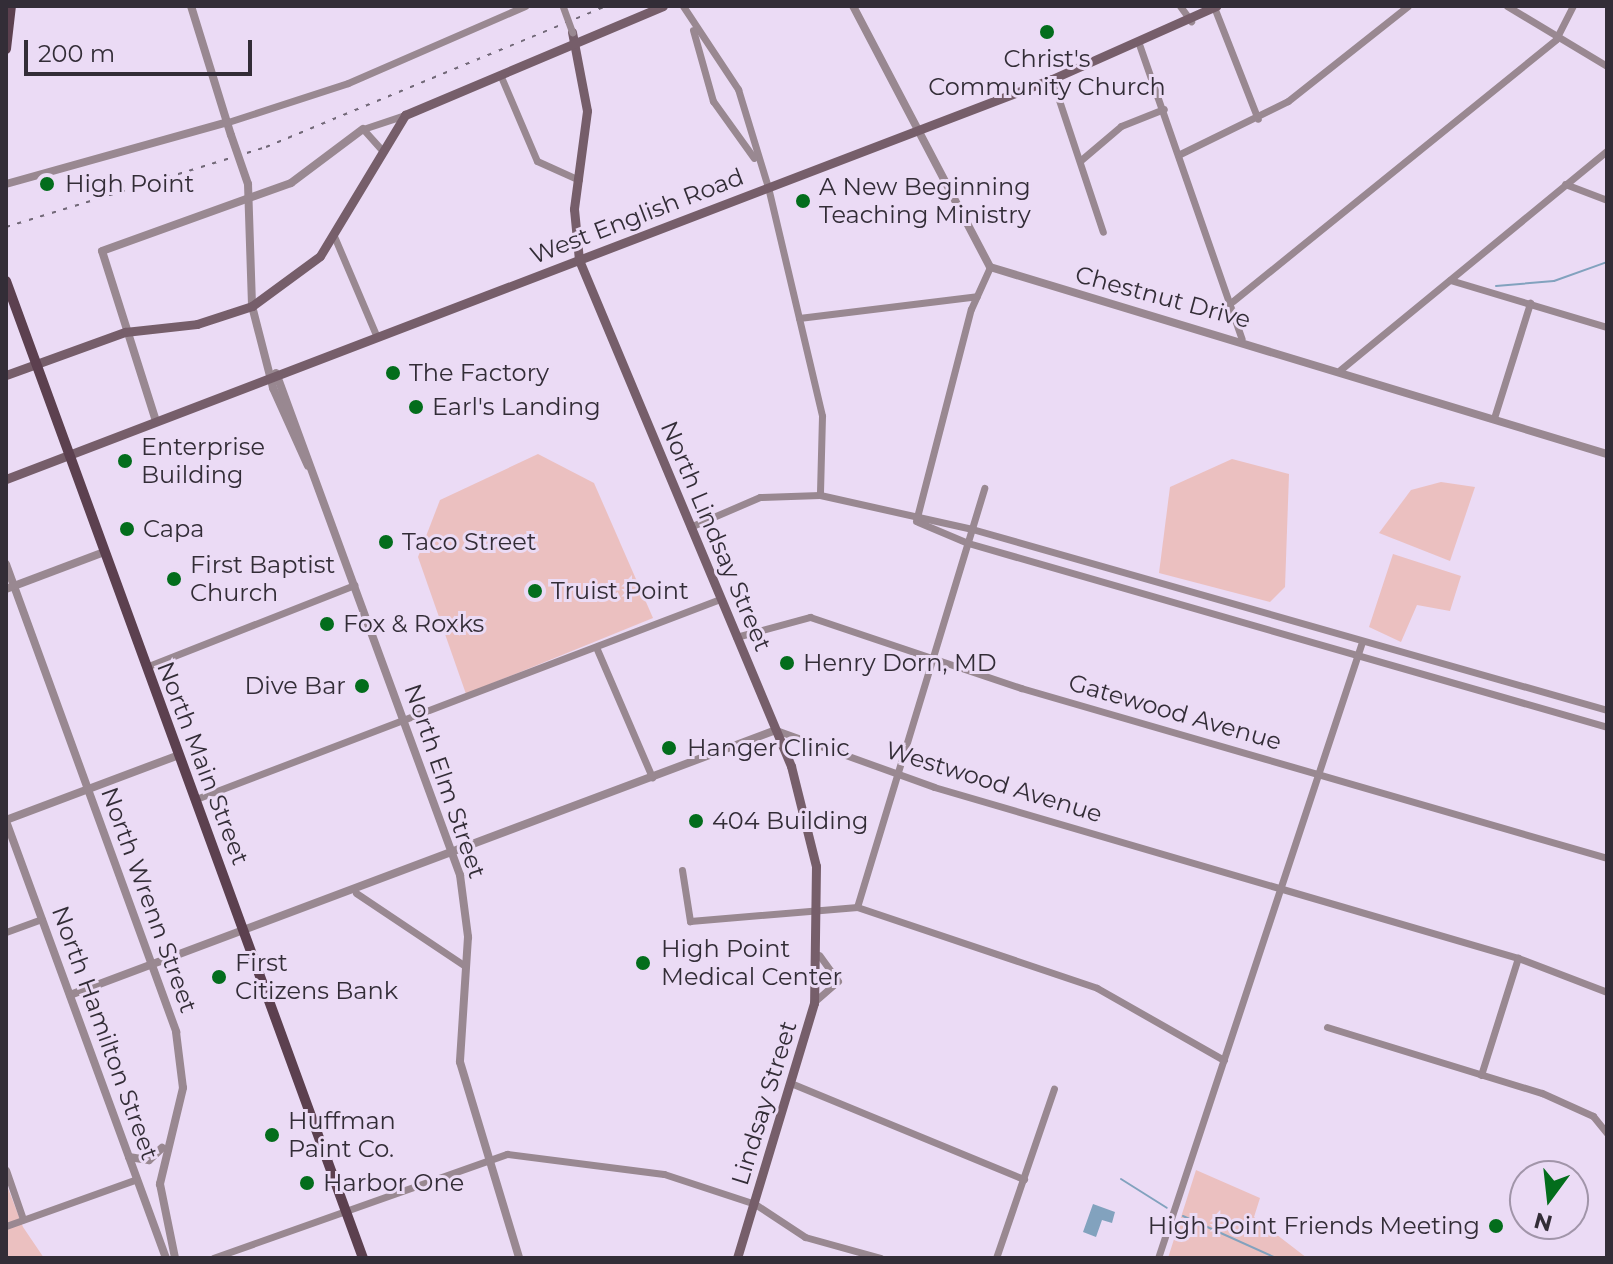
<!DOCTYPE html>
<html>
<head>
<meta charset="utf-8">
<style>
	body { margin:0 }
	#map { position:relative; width:1613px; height:1264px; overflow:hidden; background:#ebdbf5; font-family:Montserrat,sans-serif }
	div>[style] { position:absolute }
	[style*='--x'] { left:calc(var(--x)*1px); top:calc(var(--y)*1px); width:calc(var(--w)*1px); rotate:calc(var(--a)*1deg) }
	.green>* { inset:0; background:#ebc0c0 }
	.water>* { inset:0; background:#82a2be }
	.stream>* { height:2px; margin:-1px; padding:0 1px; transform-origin:1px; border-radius:1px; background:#82a2be }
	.minor>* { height:7px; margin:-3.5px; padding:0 3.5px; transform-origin:3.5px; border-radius:3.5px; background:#998891 }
	.tertiary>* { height:8px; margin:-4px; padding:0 4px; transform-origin:4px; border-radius:4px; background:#998891 }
	.secondary>* { height:9px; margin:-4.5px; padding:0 4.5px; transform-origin:4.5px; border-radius:4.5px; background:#765e6a }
	.primary>* { height:10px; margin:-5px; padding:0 5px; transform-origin:5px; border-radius:5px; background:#5c404f }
	.rail>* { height:2px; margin-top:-1px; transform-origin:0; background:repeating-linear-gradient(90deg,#726978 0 4px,transparent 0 12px) }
	.minor-bridge>* { height:7px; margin:-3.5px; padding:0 3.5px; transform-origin:3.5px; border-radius:3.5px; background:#998891 }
	.tertiary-bridge>* { height:8px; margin:-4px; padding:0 4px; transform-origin:4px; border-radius:4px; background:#998891 }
	.dots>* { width:22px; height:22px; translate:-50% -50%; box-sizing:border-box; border:4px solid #ebdbf5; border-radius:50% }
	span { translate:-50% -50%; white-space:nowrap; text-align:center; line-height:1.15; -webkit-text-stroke:6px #ebdbf5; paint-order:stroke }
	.poi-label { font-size:24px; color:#332d37 }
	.left { translate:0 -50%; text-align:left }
	.right { translate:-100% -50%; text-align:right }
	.street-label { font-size:24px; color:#332d37 }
	.frame { position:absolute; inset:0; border:8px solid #332d37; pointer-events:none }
	.north { position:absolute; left:1509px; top:1160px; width:80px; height:80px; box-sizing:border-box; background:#ebdbf5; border:2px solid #a195a9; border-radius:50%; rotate:195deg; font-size:22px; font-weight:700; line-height:32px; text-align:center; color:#332d37 }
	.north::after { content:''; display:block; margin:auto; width:28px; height:36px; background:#036d1c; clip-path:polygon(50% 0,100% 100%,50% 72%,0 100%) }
	.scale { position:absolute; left:24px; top:40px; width:228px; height:36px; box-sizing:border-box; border:4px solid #332d37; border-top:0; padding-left:10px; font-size:24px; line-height:28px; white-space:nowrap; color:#332d37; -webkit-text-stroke:6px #ebdbf5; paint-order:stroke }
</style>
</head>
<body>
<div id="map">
	<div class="green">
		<i style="clip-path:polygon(538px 454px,594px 483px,653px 618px,466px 694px,418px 557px,440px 500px)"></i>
		<i style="clip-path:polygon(1232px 459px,1289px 474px,1285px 587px,1270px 602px,1159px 573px,1170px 487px)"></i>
		<i style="clip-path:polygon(1441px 482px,1475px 487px,1450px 561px,1379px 533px,1411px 490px)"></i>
		<i style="clip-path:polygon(1393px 554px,1461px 576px,1450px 611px,1417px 605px,1401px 642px,1369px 627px)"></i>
		<i style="clip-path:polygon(1196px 1170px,1260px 1198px,1254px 1217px,1307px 1258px,1168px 1258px)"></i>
		<i style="clip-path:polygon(6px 1183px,23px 1227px,44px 1258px,6px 1258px)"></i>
	</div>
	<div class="water">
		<i style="clip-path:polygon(1093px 1204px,1115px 1212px,1112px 1223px,1102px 1220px,1096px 1237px,1083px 1232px)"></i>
	</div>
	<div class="stream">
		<i style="--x:1496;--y:286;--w:58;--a:-4.9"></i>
		<i style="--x:1554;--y:281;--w:56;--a:-19.7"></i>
		<i style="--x:1121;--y:1179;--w:54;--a:32.2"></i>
		<i style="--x:1183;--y:1216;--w:102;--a:24.3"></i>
	</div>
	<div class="minor">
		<i style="--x:683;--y:6;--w:100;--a:56.5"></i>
		<i style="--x:738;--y:89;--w:102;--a:73"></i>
		<i style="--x:768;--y:187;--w:235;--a:76.7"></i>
		<i style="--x:822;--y:416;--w:79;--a:91.5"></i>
		<i style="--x:1180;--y:6;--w:19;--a:54"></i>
		<i style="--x:1507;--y:6;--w:117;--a:31"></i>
		<i style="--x:1214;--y:7;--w:120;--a:68.6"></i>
		<i style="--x:693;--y:30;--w:74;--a:74.3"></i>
		<i style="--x:713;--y:101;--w:70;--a:54.3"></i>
		<i style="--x:1139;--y:44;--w:312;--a:70.8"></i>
		<i style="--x:502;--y:79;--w:89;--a:66.9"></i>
		<i style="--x:537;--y:161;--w:46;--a:24.3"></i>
		<i style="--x:1052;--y:79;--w:161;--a:71.6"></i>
		<i style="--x:228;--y:122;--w:126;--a:-18"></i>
		<i style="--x:348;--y:83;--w:193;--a:-23.5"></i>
		<i style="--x:363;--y:129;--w:44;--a:-18.4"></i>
		<i style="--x:363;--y:129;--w:30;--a:48"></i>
		<i style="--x:1180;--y:154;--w:120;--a:-26.1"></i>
		<i style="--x:1288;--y:101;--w:153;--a:-38.4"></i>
		<i style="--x:1081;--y:160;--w:52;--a:-40.4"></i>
		<i style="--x:1121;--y:126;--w:46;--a:-21.6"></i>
		<i style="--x:1565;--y:184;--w:45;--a:20.9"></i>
		<i style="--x:334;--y:236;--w:108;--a:67"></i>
		<i style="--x:1450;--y:280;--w:164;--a:16.7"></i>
		<i style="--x:1233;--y:301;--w:416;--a:-39"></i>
		<i style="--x:1556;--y:39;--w:37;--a:-63"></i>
		<i style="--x:799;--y:318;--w:179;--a:-7"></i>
		<i style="--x:1340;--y:370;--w:345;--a:-39.4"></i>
		<i style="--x:1494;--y:418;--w:121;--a:-72.6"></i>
		<i style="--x:916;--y:521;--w:219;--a:-75.5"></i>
		<i style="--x:971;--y:309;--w:46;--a:-65.7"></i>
		<i style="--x:918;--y:522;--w:54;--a:22.8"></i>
		<i style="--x:968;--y:543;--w:665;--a:16.06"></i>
		<i style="--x:690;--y:527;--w:76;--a:-23.2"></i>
		<i style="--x:760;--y:497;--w:60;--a:-1.9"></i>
		<i style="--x:820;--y:495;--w:156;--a:12.6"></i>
		<i style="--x:972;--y:529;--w:660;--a:15.91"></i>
		<i style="--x:736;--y:637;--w:77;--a:-15.1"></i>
		<i style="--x:810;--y:617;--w:223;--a:18.6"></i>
		<i style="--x:1021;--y:688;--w:610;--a:16.18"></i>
		<i style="--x:596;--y:647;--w:142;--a:66.7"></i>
		<i style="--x:146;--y:667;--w:224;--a:-21.5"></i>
		<i style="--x:776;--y:730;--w:168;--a:19.8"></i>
		<i style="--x:934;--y:787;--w:609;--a:16.32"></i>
		<i style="--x:1518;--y:958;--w:95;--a:20.9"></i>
		<i style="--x:196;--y:799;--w:561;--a:-20.89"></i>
		<i style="--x:682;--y:870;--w:52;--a:81.1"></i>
		<i style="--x:690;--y:921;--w:168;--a:-4.8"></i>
		<i style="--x:857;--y:907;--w:253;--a:18.6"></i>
		<i style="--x:1097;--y:988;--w:146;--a:29.6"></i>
		<i style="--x:356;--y:893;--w:131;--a:33.8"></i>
		<i style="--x:857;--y:907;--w:438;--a:-73.1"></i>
		<i style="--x:6;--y:932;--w:38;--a:-20"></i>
		<i style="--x:815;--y:1001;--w:30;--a:-41"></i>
		<i style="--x:838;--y:981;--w:32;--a:-126"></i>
		<i style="--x:1327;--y:1027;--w:225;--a:17.1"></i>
		<i style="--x:1542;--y:1093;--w:56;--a:24.3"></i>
		<i style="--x:1593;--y:1116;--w:22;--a:51"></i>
		<i style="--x:1481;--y:1075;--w:123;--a:-72.5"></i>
		<i style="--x:793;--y:1084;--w:250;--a:22.4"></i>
		<i style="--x:6;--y:1170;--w:52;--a:70.9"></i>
		<i style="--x:6;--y:1226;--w:139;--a:-19.7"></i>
		<i style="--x:213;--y:1258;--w:312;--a:-19.5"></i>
		<i style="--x:507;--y:1154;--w:158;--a:7.3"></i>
		<i style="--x:664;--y:1174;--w:96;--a:18.2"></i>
		<i style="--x:755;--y:1204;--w:60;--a:33.4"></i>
		<i style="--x:805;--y:1237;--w:78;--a:15.6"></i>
		<i style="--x:996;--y:1258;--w:179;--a:-71.1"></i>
		<i style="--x:1158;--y:1258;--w:649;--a:-71.68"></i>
	</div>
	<div class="tertiary">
		<i style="--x:191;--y:6;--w:135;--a:72.8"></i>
		<i style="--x:853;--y:6;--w:295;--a:62.3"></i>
		<i style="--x:990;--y:267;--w:645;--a:16.86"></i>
		<i style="--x:6;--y:184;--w:230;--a:-15.6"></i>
		<i style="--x:248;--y:184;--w:122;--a:88.1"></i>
		<i style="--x:252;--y:306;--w:85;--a:75.6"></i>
		<i style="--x:273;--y:388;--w:85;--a:65.8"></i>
		<i style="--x:276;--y:373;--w:535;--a:69.87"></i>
		<i style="--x:460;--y:875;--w:63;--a:82.6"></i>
		<i style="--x:468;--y:937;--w:125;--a:93.7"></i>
		<i style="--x:460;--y:1062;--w:205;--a:73.2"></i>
		<i style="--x:155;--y:418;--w:175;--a:-107.6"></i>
		<i style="--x:102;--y:251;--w:201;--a:-19.8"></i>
		<i style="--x:291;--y:183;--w:90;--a:-36.9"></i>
		<i style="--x:6;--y:564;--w:498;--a:70"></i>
		<i style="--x:176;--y:1032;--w:56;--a:82.9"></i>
		<i style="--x:183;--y:1088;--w:99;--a:103.5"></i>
		<i style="--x:160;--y:1184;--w:76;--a:78.5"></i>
		<i style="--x:6;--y:589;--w:105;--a:-20.7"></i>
		<i style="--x:6;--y:820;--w:185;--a:-20.6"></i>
		<i style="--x:6;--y:821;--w:465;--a:69.9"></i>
		<i style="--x:70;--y:995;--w:754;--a:-20.57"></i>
		<i style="--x:129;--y:1157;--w:20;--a:9"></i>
		<i style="--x:149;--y:1160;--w:18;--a:-43"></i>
	</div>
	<div class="secondary">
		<i style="--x:572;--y:32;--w:80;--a:79.2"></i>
		<i style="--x:587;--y:111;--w:99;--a:97.6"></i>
		<i style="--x:574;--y:209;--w:51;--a:84.4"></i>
		<i style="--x:579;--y:260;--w:549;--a:67.27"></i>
		<i style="--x:791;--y:766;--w:103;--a:76"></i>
		<i style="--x:816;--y:866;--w:137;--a:90.8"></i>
		<i style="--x:814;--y:1003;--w:266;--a:106.8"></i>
		<i style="--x:6;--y:375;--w:127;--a:-19.9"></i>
		<i style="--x:125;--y:332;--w:72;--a:-6.3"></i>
		<i style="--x:197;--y:324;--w:58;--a:-18.1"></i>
		<i style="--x:252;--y:306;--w:84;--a:-36.3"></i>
		<i style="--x:320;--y:256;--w:165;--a:-58.9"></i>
		<i style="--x:405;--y:115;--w:280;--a:-22.9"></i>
		<i style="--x:6;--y:479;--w:1120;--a:-20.93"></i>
		<i style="--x:1052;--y:79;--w:180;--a:-24"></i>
	</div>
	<div class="primary">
		<i style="--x:6;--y:49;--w:43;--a:-83.4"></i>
		<i style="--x:6;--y:281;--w:1040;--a:69.93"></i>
	</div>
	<div class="rail">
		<i style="--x:6;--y:227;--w:272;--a:-17.1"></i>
		<i style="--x:266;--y:147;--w:368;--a:-22.5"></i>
	</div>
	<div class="minor-bridge">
		<i style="--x:563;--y:7;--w:27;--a:70"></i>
	</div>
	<div class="tertiary-bridge">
		<i style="--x:231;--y:135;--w:52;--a:70.9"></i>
	</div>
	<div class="dots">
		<i style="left:1047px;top:32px;background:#036d1c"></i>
		<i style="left:47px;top:184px;background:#036d1c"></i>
		<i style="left:803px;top:201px;background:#036d1c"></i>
		<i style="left:393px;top:373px;background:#036d1c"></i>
		<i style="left:416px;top:407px;background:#036d1c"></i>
		<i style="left:125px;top:461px;background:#036d1c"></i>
		<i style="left:127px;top:529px;background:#036d1c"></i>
		<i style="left:386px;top:542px;background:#036d1c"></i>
		<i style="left:174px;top:579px;background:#036d1c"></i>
		<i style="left:535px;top:591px;background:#036d1c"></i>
		<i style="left:327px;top:624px;background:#036d1c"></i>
		<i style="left:787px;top:663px;background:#036d1c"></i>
		<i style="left:362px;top:686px;background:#036d1c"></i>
		<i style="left:669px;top:748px;background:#036d1c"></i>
		<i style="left:696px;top:821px;background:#036d1c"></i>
		<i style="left:643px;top:963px;background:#036d1c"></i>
		<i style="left:219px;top:977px;background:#036d1c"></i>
		<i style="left:272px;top:1135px;background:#036d1c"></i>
		<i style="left:307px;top:1183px;background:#036d1c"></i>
		<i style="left:1496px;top:1226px;background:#036d1c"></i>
	</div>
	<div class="poi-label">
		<span style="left:1047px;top:73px">Christ's<br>Community Church</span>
		<span class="left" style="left:65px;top:184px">High Point</span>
		<span class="left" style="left:819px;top:201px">A New Beginning<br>Teaching Ministry</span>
		<span class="left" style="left:409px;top:373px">The Factory</span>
		<span class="left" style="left:432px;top:407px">Earl's Landing</span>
		<span class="left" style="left:141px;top:461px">Enterprise<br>Building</span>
		<span class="left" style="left:143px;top:529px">Capa</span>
		<span class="left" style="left:402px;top:542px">Taco Street</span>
		<span class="left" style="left:190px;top:579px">First Baptist<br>Church</span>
		<span class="left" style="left:551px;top:591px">Truist Point</span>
		<span class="left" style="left:343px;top:624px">Fox &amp; Roxks</span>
		<span class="left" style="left:803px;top:663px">Henry Dorn, MD</span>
		<span class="right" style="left:346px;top:686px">Dive Bar</span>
		<span class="left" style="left:687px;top:748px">Hanger Clinic</span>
		<span class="left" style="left:712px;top:821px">404 Building</span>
		<span class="left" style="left:661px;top:963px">High Point<br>Medical Center</span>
		<span class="left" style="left:235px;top:977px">First<br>Citizens Bank</span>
		<span class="left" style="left:288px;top:1135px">Huffman<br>Paint Co.</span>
		<span class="left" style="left:323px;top:1183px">Harbor One</span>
		<span class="right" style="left:1480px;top:1226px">High Point Friends Meeting</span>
	</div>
	<div class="street-label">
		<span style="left:637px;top:216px;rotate:-21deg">West English Road</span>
		<span style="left:1163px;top:297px;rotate:15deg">Chestnut Drive</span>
		<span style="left:716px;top:536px;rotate:67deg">North Lindsay Street</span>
		<span style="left:1175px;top:712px;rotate:16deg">Gatewood Avenue</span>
		<span style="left:203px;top:763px;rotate:69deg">North Main Street</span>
		<span style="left:445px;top:781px;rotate:71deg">North Elm Street</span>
		<span style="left:994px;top:782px;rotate:17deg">Westwood Avenue</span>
		<span style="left:149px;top:900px;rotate:70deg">North Wrenn Street</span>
		<span style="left:105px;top:1033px;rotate:70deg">North Hamilton Street</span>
		<span style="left:764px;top:1103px;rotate:-73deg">Lindsay Street</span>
	</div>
	<div class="frame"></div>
	<div class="north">N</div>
	<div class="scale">200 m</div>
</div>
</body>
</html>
